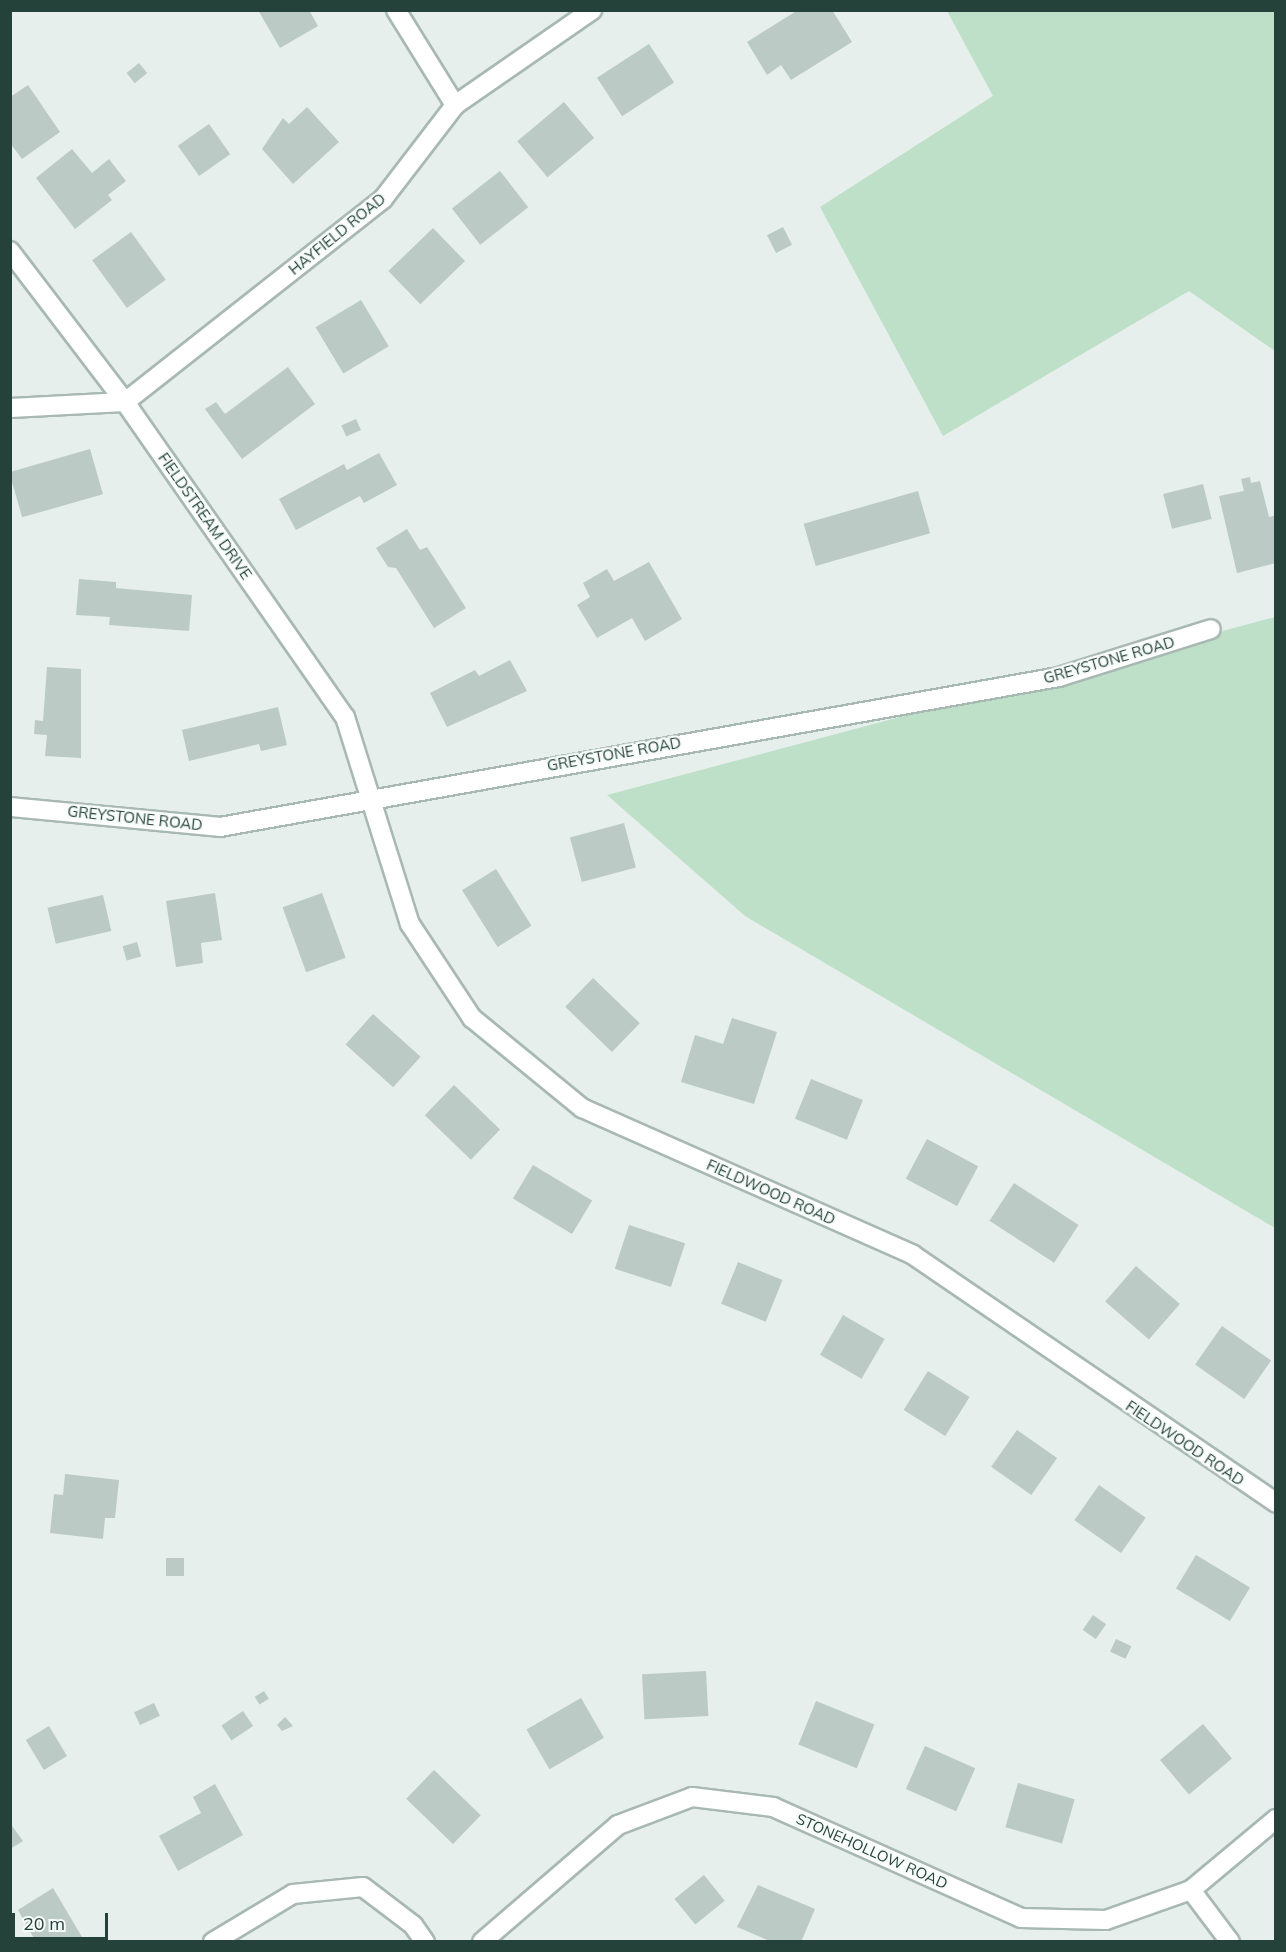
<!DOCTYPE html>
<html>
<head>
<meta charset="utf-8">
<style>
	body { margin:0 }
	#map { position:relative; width:1286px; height:1952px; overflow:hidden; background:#e6efeb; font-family:Mulish,sans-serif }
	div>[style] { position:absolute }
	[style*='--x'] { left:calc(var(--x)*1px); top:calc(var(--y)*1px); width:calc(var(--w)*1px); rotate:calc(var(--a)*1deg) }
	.green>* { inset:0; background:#bfe0c8 }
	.building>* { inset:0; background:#bbcac4; transform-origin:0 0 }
	.roads { filter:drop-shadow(2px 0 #a8b8b2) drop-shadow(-2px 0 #a8b8b2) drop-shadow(0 2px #a8b8b2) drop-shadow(0 -2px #a8b8b2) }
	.minor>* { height:18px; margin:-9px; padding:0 9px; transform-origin:9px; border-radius:9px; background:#fff }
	span { translate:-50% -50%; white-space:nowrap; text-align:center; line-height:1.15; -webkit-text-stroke:4.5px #f7fbf9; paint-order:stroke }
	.street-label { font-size:15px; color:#24423a }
	.frame { position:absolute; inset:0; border:12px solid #24423a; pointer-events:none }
	.scale { position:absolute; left:12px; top:1913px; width:96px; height:27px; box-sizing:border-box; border:3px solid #24423a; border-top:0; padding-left:8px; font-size:18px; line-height:21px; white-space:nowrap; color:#24423a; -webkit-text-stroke:4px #f7fbf9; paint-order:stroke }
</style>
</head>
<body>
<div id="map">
	<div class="green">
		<i style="clip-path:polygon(947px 11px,1275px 11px,1275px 351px,1189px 291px,943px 436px,820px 207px,993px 96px)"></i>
		<i style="clip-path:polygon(1275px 617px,1275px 1228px,745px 916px,607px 795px)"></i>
	</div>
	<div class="building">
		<i style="clip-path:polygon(258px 10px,309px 10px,318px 26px,280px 48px)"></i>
		<i style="clip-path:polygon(798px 10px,832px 10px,852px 42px,791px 80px,781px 65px,767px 75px,747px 42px)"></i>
		<i style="left:649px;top:44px;width:46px;height:62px;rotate:57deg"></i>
		<i style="left:139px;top:63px;width:13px;height:16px;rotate:51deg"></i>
		<i style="clip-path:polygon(28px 85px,60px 132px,22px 159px,10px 143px,10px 97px)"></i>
		<i style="left:564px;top:102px;width:47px;height:61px;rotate:50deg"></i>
		<i style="clip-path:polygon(307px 107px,339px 142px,293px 184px,262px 149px,283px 118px,289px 124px)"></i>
		<i style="left:209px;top:124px;width:37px;height:38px;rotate:55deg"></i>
		<i style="clip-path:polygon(72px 149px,92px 173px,109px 159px,126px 181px,108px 195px,112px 200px,75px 229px,36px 178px)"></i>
		<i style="left:500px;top:171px;width:46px;height:61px;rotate:52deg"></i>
		<i style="left:783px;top:227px;width:20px;height:18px;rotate:63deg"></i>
		<i style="left:433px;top:228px;width:46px;height:62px;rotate:46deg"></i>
		<i style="left:131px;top:232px;width:59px;height:48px;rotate:54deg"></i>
		<i style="left:361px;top:300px;width:54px;height:53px;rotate:59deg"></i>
		<i style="clip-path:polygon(288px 367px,315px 404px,242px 459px,205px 409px,216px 402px,225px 414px)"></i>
		<i style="left:356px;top:419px;width:12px;height:16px;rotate:66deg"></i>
		<i style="left:90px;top:449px;width:47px;height:84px;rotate:74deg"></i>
		<i style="clip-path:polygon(379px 453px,397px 485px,364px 503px,360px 496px,296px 530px,279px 499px,344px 464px,347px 470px)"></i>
		<i style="clip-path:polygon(1250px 477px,1251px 483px,1260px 481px,1269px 517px,1276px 515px,1276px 563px,1237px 573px,1219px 496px,1244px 491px,1241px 479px)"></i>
		<i style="left:1203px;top:484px;width:36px;height:41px;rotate:76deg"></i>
		<i style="left:918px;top:491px;width:44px;height:119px;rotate:74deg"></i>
		<i style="clip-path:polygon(407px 529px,420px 550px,427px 547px,466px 608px,434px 628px,396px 568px,388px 567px,376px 548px)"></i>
		<i style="clip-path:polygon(649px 562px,682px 619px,645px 641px,632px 618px,597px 638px,577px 605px,590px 597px,583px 583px,607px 569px,614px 581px)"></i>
		<i style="clip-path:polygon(79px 579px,116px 582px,116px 588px,192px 595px,189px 631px,109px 625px,110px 617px,76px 615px)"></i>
		<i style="clip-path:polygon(510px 660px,527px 691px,447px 727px,430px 693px,475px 670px,479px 676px)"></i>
		<i style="clip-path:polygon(47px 667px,81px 669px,81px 758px,45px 756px,47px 735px,34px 734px,35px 720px,43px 721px)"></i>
		<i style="clip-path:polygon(278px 707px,287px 745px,261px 751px,259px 744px,189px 761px,182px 730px)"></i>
		<i style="left:624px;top:823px;width:46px;height:56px;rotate:75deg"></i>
		<i style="left:496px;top:869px;width:67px;height:40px;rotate:58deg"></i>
		<i style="clip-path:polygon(215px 893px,222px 940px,201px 943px,203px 963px,176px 967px,166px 901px)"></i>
		<i style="left:322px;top:893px;width:69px;height:42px;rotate:70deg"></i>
		<i style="left:103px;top:895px;width:37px;height:57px;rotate:77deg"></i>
		<i style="left:137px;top:942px;width:15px;height:15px;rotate:74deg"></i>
		<i style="left:593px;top:978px;width:65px;height:40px;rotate:44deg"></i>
		<i style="left:373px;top:1014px;width:64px;height:41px;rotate:42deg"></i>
		<i style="clip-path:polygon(732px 1018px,777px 1032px,754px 1104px,681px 1082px,695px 1035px,723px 1044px)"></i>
		<i style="left:811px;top:1079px;width:56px;height:43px;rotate:22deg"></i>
		<i style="left:454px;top:1085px;width:64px;height:42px;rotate:44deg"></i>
		<i style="left:927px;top:1139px;width:58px;height:45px;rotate:28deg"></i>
		<i style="left:533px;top:1165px;width:69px;height:39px;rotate:31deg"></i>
		<i style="left:1014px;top:1183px;width:77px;height:45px;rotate:33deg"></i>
		<i style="left:629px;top:1225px;width:59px;height:46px;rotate:18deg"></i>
		<i style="left:738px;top:1262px;width:48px;height:45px;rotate:22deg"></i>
		<i style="left:1136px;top:1266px;width:58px;height:47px;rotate:41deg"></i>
		<i style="left:843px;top:1315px;width:48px;height:46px;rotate:30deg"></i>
		<i style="left:1222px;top:1326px;width:60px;height:47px;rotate:35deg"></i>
		<i style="left:928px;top:1371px;width:49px;height:46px;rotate:32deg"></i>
		<i style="left:1017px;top:1430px;width:49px;height:45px;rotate:35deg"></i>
		<i style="clip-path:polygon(65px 1474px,119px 1480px,115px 1518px,105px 1518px,103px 1539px,50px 1533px,54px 1494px,63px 1495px)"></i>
		<i style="left:1099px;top:1485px;width:57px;height:43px;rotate:35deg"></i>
		<i style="left:1196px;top:1555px;width:63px;height:39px;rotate:31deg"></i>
		<i style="left:166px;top:1558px;width:18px;height:18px"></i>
		<i style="left:1093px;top:1615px;width:16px;height:18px;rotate:35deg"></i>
		<i style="left:1116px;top:1639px;width:17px;height:14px;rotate:25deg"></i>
		<i style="left:706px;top:1671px;width:45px;height:64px;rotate:87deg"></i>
		<i style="left:264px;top:1691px;width:9px;height:11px;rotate:58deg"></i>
		<i style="left:581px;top:1698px;width:46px;height:63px;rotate:60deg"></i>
		<i style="left:816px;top:1701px;width:63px;height:47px;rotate:22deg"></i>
		<i style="left:154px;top:1703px;width:14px;height:22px;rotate:65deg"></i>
		<i style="left:243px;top:1711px;width:18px;height:26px;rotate:56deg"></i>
		<i style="clip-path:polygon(285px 1717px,293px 1726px,282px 1731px,277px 1725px)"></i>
		<i style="left:1203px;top:1724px;width:45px;height:56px;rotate:50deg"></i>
		<i style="left:49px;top:1726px;width:35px;height:27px;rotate:59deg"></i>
		<i style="left:925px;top:1746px;width:55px;height:47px;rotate:24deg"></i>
		<i style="left:434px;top:1770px;width:65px;height:40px;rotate:44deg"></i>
		<i style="left:1018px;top:1783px;width:59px;height:46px;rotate:16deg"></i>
		<i style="clip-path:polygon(215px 1784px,243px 1835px,178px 1871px,159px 1836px,201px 1813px,193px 1797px)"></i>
		<i style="clip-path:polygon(10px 1823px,23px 1841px,10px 1849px)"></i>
		<i style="left:704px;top:1875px;width:33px;height:38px;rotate:51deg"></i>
		<i style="clip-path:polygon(758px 1885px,815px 1909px,801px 1942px,772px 1942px,737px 1927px)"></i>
		<i style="clip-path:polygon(53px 1888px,85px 1942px,36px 1942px,18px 1910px)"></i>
	</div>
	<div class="roads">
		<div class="minor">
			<i style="--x:396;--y:10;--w:112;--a:58.2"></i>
			<i style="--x:10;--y:251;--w:190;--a:52.7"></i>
			<i style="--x:125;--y:402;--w:384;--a:55.1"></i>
			<i style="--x:345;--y:717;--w:217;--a:72.6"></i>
			<i style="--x:410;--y:924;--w:113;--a:56.6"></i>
			<i style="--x:472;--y:1018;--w:142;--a:39.3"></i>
			<i style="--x:582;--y:1108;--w:362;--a:23.9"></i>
			<i style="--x:913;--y:1255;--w:440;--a:34.3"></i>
			<i style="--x:10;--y:408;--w:115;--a:-3"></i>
			<i style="--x:125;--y:402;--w:328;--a:-38.2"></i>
			<i style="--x:383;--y:199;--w:118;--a:-52.5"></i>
			<i style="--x:455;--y:105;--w:167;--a:-34.7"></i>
			<i style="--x:10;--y:807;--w:211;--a:5.4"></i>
			<i style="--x:220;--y:827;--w:852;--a:-10.14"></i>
			<i style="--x:1059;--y:677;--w:159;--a:-17.5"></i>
			<i style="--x:1191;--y:1890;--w:65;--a:53.1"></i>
			<i style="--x:213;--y:1942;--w:93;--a:-31"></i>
			<i style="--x:293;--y:1894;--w:70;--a:-5.7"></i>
			<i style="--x:363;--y:1887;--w:63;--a:37.2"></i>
			<i style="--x:413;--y:1925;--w:21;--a:55"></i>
			<i style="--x:482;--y:1942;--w:179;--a:-40.7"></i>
			<i style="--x:618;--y:1825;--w:79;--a:-20.7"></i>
			<i style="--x:692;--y:1797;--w:82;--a:7"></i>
			<i style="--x:773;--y:1807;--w:272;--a:24.1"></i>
			<i style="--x:1021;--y:1918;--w:85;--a:1.3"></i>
			<i style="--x:1106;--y:1920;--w:90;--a:-19.4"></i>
			<i style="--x:1191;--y:1890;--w:111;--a:-39.9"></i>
		</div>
	</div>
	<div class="street-label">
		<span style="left:337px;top:234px;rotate:-39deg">HAYFIELD ROAD</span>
		<span style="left:205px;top:516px;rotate:55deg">FIELDSTREAM DRIVE</span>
		<span style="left:1109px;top:660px;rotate:-16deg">GREYSTONE ROAD</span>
		<span style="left:614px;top:754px;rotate:-10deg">GREYSTONE ROAD</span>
		<span style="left:135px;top:818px;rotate:6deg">GREYSTONE ROAD</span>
		<span style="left:771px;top:1192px;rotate:24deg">FIELDWOOD ROAD</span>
		<span style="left:1185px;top:1443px;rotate:34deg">FIELDWOOD ROAD</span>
		<span style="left:872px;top:1851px;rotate:24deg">STONEHOLLOW ROAD</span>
	</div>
	<div class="frame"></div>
	<div class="scale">20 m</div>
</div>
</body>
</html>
